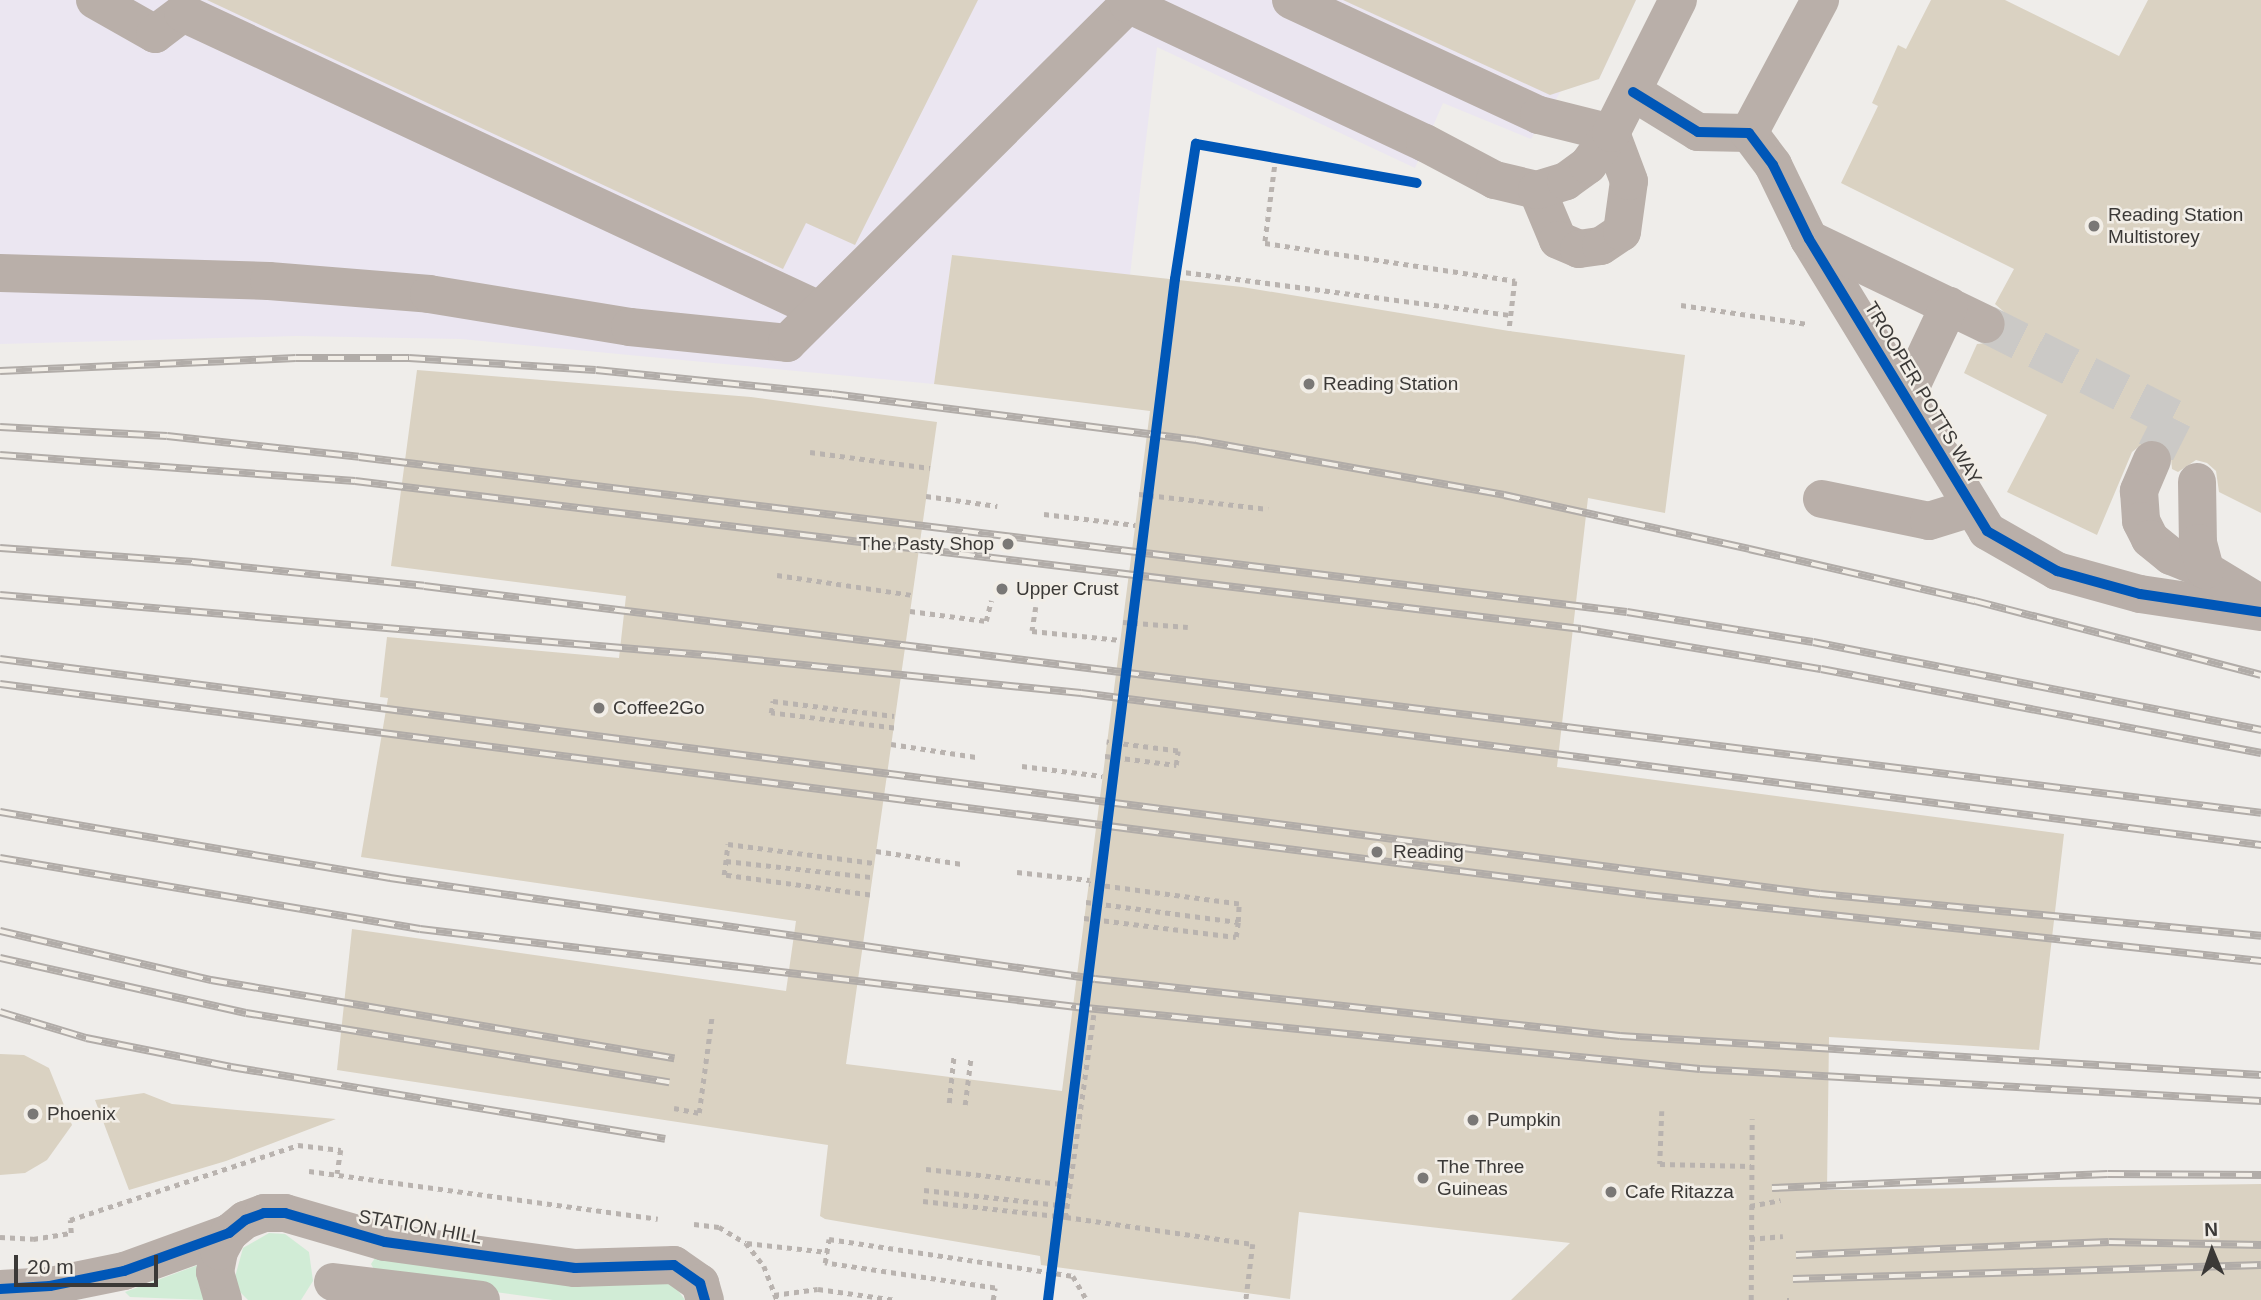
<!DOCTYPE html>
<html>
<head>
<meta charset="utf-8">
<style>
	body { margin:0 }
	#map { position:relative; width:2261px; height:1300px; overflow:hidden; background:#efedea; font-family:Helvetica,sans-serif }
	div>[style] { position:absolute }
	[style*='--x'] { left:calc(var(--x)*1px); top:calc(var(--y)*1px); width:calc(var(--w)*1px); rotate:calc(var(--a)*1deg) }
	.commercial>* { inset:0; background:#ebe6f1 }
	.green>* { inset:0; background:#d1ecd6 }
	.building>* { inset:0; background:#dad2c2 }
	.minor-tunnel>* { height:38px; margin-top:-19px; transform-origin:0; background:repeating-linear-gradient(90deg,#cbc9c6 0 38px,transparent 0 57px) }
	.path>* { height:4.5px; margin-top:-2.25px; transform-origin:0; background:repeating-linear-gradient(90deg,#b9b3af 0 5px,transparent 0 10px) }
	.minor>* { height:38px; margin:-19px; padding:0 19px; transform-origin:19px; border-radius:19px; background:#b9afa9 }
	.rail>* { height:8px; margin-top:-4px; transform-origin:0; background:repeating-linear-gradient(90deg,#f2eee7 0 16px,#b1aca8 0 32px); box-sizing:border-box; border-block:2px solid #b1aca8 }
	.cycleway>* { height:10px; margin:-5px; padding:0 5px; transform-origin:5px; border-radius:5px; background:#0057b8 }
	.dots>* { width:19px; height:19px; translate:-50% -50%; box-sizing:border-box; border:4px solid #f2eee7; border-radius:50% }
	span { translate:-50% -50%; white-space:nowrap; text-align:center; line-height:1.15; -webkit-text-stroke:5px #f2eee7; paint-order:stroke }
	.poi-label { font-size:19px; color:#3b3937 }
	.left { translate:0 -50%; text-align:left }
	.right { translate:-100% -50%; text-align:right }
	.street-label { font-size:19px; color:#3b3937 }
	.north { position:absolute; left:2177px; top:1216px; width:70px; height:70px; -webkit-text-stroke:5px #f2eee7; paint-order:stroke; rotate:358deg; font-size:19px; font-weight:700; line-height:28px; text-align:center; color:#3b3937 }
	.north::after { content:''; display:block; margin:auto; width:24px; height:32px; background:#3b3937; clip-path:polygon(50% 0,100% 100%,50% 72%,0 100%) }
	.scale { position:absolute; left:14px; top:1255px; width:144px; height:32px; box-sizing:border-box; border:4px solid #3b3937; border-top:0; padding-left:9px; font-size:21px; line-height:24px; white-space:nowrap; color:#3b3937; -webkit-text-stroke:5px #f2eee7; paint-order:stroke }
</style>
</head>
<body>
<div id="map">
	<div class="commercial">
		<i style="clip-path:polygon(0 0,1636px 0,1599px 79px,1561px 91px,1531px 139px,1443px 103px,1415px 168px,1157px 47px,1130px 275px,952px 255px,934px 384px,461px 339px,296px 336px,0 344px)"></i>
	</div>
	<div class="green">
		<i style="clip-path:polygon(269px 1233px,285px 1234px,309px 1252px,313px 1281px,301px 1300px,248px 1300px,240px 1292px,235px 1277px,243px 1248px)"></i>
		<i style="clip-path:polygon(375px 1258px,664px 1283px,675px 1286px,685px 1300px,553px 1300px,378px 1276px,371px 1264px)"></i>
		<i style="clip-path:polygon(198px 1265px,207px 1300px,130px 1297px,125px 1292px)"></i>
	</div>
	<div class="building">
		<i style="clip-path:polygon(207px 0,978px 0,855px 245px,806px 223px,783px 269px)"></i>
		<i style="clip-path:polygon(1343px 0,1636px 0,1599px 79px,1550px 95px)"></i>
		<i style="clip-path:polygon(1931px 0,2005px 0,2119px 56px,2148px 0,2261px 0,2261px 513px,2219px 492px,2216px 471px,2207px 463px,2196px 460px,2178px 472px,2172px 469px,2170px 447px,2150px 438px,2132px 452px,2097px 535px,2007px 492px,2047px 415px,1964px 373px,1977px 344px,1998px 342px,2006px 333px,2004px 312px,1995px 304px,2014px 269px,1841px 183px,1878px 106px,1872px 103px,1898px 45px,1906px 49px)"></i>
		<i style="clip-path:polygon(952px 255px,1242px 287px,1509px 331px,1685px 355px,1665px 513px,1588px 498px,1557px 767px,2064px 834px,2039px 1050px,1829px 1037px,1827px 1190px,2261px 1184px,2261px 1300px,1511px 1300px,1570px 1243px,1299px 1212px,1290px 1299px,1041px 1265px,1040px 1256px,825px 1219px,820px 1216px,828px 1145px,337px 1070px,352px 929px,786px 991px,796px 921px,361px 857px,388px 698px,380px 697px,387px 637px,619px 658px,626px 596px,391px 566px,417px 370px,751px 397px,937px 422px,846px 1064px,1062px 1091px,1150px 411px,934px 384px)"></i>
		<i style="clip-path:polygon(0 1054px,24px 1055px,49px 1068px,72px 1125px,47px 1160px,25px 1173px,0 1175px)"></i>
		<i style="clip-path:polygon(144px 1093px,172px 1104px,336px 1119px,226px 1161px,129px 1190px,95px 1100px)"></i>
	</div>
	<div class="minor-tunnel">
		<i style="--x:1986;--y:324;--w:209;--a:26.7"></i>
		<i style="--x:2173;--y:418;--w:47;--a:116.6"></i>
	</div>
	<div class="path">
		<i style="--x:1276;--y:157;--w:87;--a:97.3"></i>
		<i style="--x:1265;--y:243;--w:253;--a:8.6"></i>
		<i style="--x:1515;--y:281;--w:50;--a:96.8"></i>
		<i style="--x:1176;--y:271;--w:338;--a:7.5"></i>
		<i style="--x:1681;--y:305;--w:128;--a:8.5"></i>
		<i style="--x:810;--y:452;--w:121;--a:7.6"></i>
		<i style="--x:1139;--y:494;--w:130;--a:6.6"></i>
		<i style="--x:926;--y:496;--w:72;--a:8"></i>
		<i style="--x:1044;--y:514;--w:92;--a:6.9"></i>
		<i style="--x:777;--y:575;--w:136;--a:8.4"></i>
		<i style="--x:1036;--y:607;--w:24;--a:99"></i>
		<i style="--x:1032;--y:631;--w:89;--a:5.8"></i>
		<i style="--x:910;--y:611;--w:77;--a:7.5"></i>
		<i style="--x:986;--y:621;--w:21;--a:-76"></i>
		<i style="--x:1123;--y:622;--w:65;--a:4.4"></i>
		<i style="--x:894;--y:728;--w:124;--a:-173"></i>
		<i style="--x:771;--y:713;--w:12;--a:-81"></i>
		<i style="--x:773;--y:701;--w:122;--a:7.1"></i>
		<i style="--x:891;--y:744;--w:86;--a:8.7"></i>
		<i style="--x:1105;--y:756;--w:72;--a:7.2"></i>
		<i style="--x:1176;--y:765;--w:14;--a:-82"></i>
		<i style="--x:1178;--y:751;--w:72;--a:-172.8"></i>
		<i style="--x:1022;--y:766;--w:81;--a:7.1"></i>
		<i style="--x:876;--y:851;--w:87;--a:8.6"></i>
		<i style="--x:726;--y:861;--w:147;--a:6.3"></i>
		<i style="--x:1017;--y:872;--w:73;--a:6.3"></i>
		<i style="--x:870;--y:895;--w:147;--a:-172.2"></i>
		<i style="--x:724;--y:875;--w:31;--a:-83"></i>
		<i style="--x:728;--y:844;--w:147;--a:7.4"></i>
		<i style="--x:1086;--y:902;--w:153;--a:7.5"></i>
		<i style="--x:1084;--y:918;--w:153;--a:7.1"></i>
		<i style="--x:1236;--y:937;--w:15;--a:-82"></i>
		<i style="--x:1238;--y:922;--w:18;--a:-87"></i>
		<i style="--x:1239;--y:904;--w:151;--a:-172.4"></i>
		<i style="--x:1094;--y:1015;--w:204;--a:97.9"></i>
		<i style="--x:1066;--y:1217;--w:189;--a:8.2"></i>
		<i style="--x:1253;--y:1244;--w:56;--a:97.1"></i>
		<i style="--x:949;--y:1103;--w:49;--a:-84.2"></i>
		<i style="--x:965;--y:1105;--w:49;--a:-83"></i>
		<i style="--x:674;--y:1108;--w:25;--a:11"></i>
		<i style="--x:699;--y:1113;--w:99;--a:-82.4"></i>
		<i style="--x:1662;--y:1111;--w:53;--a:92.2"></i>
		<i style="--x:1660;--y:1164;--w:91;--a:1.3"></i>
		<i style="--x:926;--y:1169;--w:145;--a:6.3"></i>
		<i style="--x:309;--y:1171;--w:352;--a:7.8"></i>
		<i style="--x:924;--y:1190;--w:145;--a:6.3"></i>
		<i style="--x:923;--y:1201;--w:144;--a:6.4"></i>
		<i style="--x:1750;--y:1206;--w:31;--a:-11"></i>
		<i style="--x:694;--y:1224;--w:25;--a:7"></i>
		<i style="--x:719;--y:1227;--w:31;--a:31"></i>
		<i style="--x:746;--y:1243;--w:29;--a:52"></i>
		<i style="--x:764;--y:1266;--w:36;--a:69"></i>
		<i style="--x:71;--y:1233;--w:13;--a:-94"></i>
		<i style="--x:70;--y:1220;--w:240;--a:-18.2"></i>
		<i style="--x:298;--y:1145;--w:43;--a:6.6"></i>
		<i style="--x:341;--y:1150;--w:24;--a:99"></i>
		<i style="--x:0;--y:1237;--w:33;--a:3"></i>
		<i style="--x:33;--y:1239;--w:38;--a:-9"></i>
		<i style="--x:1750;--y:1239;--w:33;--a:-5"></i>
		<i style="--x:747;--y:1243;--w:81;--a:6.4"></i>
		<i style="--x:774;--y:1295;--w:44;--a:-7.8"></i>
		<i style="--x:818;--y:1289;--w:79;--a:8"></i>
		<i style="--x:993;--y:1300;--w:12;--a:-81"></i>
		<i style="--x:995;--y:1288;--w:172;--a:-171.6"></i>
		<i style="--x:825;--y:1263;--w:24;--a:-81"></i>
		<i style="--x:829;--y:1239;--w:247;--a:8.6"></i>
		<i style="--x:1073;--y:1276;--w:28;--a:60"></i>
		<i style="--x:1751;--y:1300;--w:181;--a:-89.7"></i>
		<i style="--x:1787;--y:1300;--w:2;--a:0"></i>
	</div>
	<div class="minor">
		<i style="--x:95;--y:0;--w:69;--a:29.5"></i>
		<i style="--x:155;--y:34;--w:35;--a:-37"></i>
		<i style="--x:183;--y:13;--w:702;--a:25.03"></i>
		<i style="--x:1291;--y:0;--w:273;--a:24.9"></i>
		<i style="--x:1539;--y:115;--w:74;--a:14"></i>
		<i style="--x:1633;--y:92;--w:76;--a:31.6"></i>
		<i style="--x:1698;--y:132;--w:51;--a:1.1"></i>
		<i style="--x:1749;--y:133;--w:40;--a:53"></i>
		<i style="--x:1773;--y:165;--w:82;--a:64.1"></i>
		<i style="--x:1809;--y:239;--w:342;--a:58.6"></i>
		<i style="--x:1987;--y:531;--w:81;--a:29.7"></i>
		<i style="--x:2057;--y:571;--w:86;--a:15.5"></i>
		<i style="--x:2140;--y:594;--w:122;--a:8.5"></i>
		<i style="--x:1749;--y:133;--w:151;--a:-61.9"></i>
		<i style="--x:1537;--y:190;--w:54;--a:67.2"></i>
		<i style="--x:1558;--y:240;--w:23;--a:23"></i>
		<i style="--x:1579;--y:249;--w:22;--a:-8"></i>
		<i style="--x:1601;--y:246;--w:25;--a:-34"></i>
		<i style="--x:1622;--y:232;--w:51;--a:-82.2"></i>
		<i style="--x:1629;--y:181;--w:51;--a:-110.6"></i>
		<i style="--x:1809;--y:239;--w:196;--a:25.7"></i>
		<i style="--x:0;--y:273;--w:269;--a:1.7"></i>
		<i style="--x:269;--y:281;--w:161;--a:4.6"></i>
		<i style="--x:429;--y:294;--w:204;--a:9.3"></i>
		<i style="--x:630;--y:327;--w:158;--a:5.8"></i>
		<i style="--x:787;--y:343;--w:481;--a:-44.8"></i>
		<i style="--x:1128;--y:4;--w:328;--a:25.1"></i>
		<i style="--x:1425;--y:143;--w:79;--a:27.9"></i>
		<i style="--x:1495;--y:180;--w:43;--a:13.4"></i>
		<i style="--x:1537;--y:190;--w:30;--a:-17"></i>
		<i style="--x:1566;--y:181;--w:27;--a:-36"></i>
		<i style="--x:1588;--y:165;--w:39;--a:-54"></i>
		<i style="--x:1611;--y:133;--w:149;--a:-63.3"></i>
		<i style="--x:1906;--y:397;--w:101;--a:-64.7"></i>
		<i style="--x:2152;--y:460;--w:34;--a:113"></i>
		<i style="--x:2139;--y:491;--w:30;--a:86"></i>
		<i style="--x:2141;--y:521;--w:20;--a:63"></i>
		<i style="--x:2150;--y:539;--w:27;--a:39"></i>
		<i style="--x:2171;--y:556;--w:37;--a:22"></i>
		<i style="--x:2205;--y:570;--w:66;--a:31.3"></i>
		<i style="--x:2197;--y:482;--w:61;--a:89.1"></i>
		<i style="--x:2198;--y:543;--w:28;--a:75"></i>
		<i style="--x:1822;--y:499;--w:109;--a:11.6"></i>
		<i style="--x:1929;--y:521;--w:44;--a:-17.2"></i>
		<i style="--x:333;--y:1282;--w:149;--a:6.9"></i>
		<i style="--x:0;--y:1289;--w:50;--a:-3.4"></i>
		<i style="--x:50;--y:1286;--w:76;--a:-11.5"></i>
		<i style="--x:124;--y:1271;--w:112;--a:-19.9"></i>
		<i style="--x:229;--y:1233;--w:21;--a:-39"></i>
		<i style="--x:245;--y:1220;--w:20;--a:-20"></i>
		<i style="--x:264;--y:1213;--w:21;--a:0"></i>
		<i style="--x:285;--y:1213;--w:104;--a:16.2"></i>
		<i style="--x:385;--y:1242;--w:192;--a:7.8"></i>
		<i style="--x:575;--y:1268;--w:99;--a:-1.7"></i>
		<i style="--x:674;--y:1265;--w:32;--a:35"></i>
		<i style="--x:700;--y:1283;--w:18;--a:74"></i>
		<i style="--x:223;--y:1300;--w:29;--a:-106"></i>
		<i style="--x:215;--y:1272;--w:21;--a:-79"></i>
		<i style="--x:219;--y:1251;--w:21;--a:-61"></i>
	</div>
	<div class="rail">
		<i style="--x:0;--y:371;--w:296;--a:-2.5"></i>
		<i style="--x:296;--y:358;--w:113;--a:0"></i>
		<i style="--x:409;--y:358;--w:187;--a:3.7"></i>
		<i style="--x:596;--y:370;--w:237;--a:5.8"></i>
		<i style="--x:832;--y:394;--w:367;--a:7.2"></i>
		<i style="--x:1196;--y:440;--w:313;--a:10.1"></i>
		<i style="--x:1504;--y:495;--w:251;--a:12.4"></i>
		<i style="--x:1749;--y:549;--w:232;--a:13"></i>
		<i style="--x:1975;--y:601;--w:295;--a:14.5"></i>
		<i style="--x:0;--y:427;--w:167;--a:3.1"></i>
		<i style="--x:167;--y:436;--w:193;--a:6.2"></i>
		<i style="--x:359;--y:457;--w:1277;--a:6.97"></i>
		<i style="--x:1627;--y:612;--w:188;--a:9.2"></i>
		<i style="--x:1813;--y:642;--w:457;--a:11.1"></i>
		<i style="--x:0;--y:455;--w:356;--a:4.2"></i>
		<i style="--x:355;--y:481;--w:1235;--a:6.88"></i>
		<i style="--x:1581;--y:629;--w:243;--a:9.5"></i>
		<i style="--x:1821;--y:669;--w:448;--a:10.8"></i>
		<i style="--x:0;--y:548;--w:194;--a:4.1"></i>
		<i style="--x:193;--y:562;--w:232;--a:5.9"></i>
		<i style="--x:424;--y:586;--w:1851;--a:7.04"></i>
		<i style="--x:0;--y:595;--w:719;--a:4.87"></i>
		<i style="--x:716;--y:656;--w:367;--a:5.8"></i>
		<i style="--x:1081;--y:693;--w:1190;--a:7.34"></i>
		<i style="--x:0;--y:659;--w:1835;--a:7.36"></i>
		<i style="--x:1820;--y:894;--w:443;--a:5.4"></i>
		<i style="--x:0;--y:684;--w:1659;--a:7.3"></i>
		<i style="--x:1646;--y:895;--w:619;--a:6.13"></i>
		<i style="--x:0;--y:812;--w:396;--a:9.6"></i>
		<i style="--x:390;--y:878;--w:712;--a:8.15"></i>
		<i style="--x:1095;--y:979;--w:528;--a:6.2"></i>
		<i style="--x:1620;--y:1036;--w:642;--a:3.48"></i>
		<i style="--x:0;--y:858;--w:426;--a:9.6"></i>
		<i style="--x:420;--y:929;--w:661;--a:6.78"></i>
		<i style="--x:1076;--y:1007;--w:627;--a:5.67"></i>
		<i style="--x:1700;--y:1069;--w:562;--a:3.26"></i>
		<i style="--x:0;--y:931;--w:217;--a:13.1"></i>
		<i style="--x:211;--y:980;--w:470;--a:9.6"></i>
		<i style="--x:0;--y:958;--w:252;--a:12.6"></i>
		<i style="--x:246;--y:1013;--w:429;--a:9.3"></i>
		<i style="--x:0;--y:1012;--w:90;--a:16.8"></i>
		<i style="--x:86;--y:1038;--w:148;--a:11.3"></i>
		<i style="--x:231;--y:1067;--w:440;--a:9.4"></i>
		<i style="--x:1772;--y:1188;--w:336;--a:-2.4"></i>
		<i style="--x:2108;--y:1174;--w:153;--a:0.4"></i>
		<i style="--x:1796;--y:1255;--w:313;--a:-2.4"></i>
		<i style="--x:2109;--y:1242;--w:152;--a:1.1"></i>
		<i style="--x:1793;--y:1279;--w:468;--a:-1.7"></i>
	</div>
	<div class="cycleway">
		<i style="--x:1633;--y:92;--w:76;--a:31.6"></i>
		<i style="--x:1698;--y:132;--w:51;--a:1.1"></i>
		<i style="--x:1749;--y:133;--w:40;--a:53"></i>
		<i style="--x:1773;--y:165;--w:82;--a:64.1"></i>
		<i style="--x:1809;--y:239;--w:342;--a:58.6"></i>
		<i style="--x:1987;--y:531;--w:81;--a:29.7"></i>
		<i style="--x:2057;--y:571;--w:86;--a:15.5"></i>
		<i style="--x:2140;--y:594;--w:122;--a:8.5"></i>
		<i style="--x:0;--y:1289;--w:50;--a:-3.4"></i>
		<i style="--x:50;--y:1286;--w:76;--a:-11.5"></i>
		<i style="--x:124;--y:1271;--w:112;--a:-19.9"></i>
		<i style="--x:229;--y:1233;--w:21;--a:-39"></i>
		<i style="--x:245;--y:1220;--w:20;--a:-20"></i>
		<i style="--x:264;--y:1213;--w:21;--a:0"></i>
		<i style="--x:285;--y:1213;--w:104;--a:16.2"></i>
		<i style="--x:385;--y:1242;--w:192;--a:7.8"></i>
		<i style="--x:575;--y:1268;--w:99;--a:-1.7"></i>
		<i style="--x:674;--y:1265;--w:32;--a:35"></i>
		<i style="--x:700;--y:1283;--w:18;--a:74"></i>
		<i style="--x:1048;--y:1300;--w:1029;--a:-82.91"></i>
		<i style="--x:1175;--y:279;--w:137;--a:-81.2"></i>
		<i style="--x:1196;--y:144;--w:224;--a:10"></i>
	</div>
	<div class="dots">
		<i style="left:2094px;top:226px;background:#7a7876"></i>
		<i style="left:1309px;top:384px;background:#7a7876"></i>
		<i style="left:1008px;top:544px;background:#7a7876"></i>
		<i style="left:1002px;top:589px;background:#7a7876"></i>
		<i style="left:599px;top:708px;background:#7a7876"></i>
		<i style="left:1377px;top:852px;background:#7a7876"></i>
		<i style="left:33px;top:1114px;background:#7a7876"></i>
		<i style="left:1473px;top:1120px;background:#7a7876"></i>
		<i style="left:1423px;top:1178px;background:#7a7876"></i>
		<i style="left:1611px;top:1192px;background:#7a7876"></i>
	</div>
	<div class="poi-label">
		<span class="left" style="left:2108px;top:226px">Reading Station<br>Multistorey</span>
		<span class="left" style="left:1323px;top:384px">Reading Station</span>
		<span class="right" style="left:994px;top:544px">The Pasty Shop</span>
		<span class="left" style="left:1016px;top:589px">Upper Crust</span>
		<span class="left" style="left:613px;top:708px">Coffee2Go</span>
		<span class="left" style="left:1393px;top:852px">Reading</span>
		<span class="left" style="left:47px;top:1114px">Phoenix</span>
		<span class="left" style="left:1487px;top:1120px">Pumpkin</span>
		<span class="left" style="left:1437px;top:1178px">The Three<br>Guineas</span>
		<span class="left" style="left:1625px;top:1192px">Cafe Ritazza</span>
	</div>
	<div class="street-label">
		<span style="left:1923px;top:393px;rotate:59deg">TROOPER POTTS WAY</span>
		<span style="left:420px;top:1227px;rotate:10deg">STATION HILL</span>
	</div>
	<div class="north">N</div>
	<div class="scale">20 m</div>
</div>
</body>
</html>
